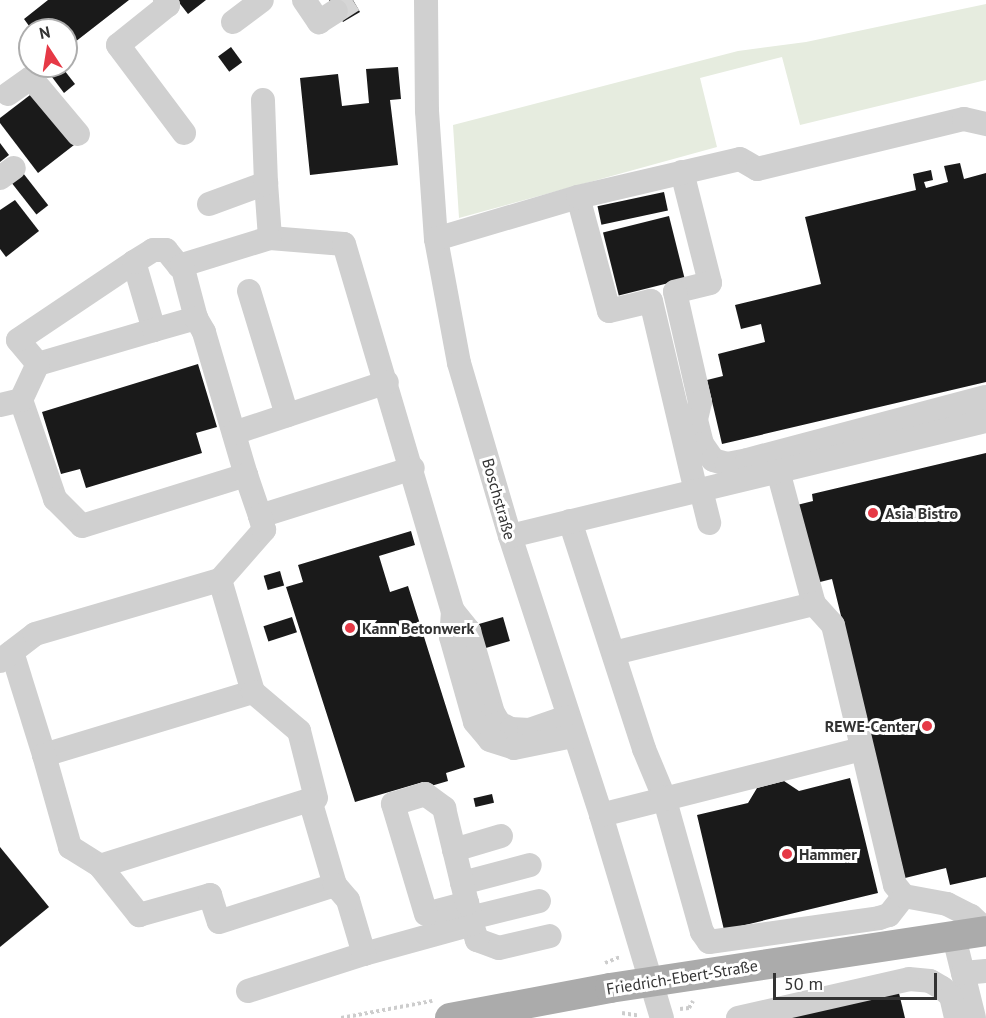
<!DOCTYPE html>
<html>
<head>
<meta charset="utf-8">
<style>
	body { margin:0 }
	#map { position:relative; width:986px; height:1018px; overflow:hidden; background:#fff; font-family:"PT Sans",sans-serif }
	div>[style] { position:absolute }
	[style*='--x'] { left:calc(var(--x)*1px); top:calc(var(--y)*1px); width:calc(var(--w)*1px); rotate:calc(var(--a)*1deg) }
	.green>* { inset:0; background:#e6ecdf }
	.building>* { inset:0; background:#1a1a1a; transform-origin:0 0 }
	.minor-tunnel>* { height:24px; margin-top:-12px; transform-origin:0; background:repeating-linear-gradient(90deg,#d6d6d6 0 24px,transparent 0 36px) }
	.path>* { height:4px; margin-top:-2px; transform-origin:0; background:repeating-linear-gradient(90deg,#cdcdcd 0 3px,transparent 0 6px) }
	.minor>* { height:24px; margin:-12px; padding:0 12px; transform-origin:12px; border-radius:12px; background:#d0d0d0 }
	.major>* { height:30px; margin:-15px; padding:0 15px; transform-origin:15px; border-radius:15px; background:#ababab }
	.dots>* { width:16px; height:16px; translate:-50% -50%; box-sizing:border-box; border:3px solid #fff; border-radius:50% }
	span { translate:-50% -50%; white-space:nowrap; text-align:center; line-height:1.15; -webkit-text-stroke:6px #fff; paint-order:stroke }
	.street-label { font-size:16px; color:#333 }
	.poi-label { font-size:16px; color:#333; font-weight:700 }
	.left { translate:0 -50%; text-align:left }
	.right { translate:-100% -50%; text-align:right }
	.north { position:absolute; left:18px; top:18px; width:60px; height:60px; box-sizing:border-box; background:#fff; border:2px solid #adadad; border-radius:50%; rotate:348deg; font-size:16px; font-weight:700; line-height:24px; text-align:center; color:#333 }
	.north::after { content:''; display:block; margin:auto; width:21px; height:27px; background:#e63946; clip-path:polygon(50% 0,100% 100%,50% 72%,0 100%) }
	.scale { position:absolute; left:773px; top:973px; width:164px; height:27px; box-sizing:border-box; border:3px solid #333; border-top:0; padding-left:8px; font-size:18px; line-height:21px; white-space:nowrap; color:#333; -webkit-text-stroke:4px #fff; paint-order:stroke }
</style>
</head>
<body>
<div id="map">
	<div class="green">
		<i style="clip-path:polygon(986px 4px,986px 80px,800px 125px,782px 57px,700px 78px,717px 147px,459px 218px,453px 125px,738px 51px,806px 42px)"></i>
	</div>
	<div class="building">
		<i style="clip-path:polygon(48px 0,129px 0,66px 49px,66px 30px,32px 30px,24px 19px)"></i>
		<i style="clip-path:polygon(177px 0,206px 0,188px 14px)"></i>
		<i style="clip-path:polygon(329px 0,353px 0,360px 12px,343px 22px)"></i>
		<i style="left:231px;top:47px;width:19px;height:16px;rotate:54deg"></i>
		<i style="clip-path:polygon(50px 66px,61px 66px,75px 84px,64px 93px,46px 69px)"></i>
		<i style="clip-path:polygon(398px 67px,401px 99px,390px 100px,398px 165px,310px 175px,300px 78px,338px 74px,342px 106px,369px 103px,366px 69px)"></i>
		<i style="clip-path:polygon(34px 92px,74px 145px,38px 173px,0 123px,0 118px)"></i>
		<i style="clip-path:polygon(0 143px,9px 155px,0 162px)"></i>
		<i style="clip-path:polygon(960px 163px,964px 179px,986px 173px,986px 382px,722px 444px,707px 380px,723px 376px,718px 354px,765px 342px,761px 324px,741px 329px,735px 305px,821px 284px,805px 217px,916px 190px,913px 174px,931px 170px,933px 180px,924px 182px,926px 188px,948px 182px,944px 166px)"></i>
		<i style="left:23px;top:173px;width:41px;height:15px;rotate:52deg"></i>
		<i style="left:664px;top:192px;width:19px;height:68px;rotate:78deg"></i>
		<i style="clip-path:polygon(15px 200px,39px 231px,6px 257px,0 249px,0 210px)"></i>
		<i style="left:669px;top:216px;width:65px;height:68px;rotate:76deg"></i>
		<i style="clip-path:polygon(198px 364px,217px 427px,196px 433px,202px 453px,86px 488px,80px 469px,61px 474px,42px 412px)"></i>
		<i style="clip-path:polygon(986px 453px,986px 877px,950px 885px,946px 868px,905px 878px,832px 579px,812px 584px,793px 506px,813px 501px,812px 494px)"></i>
		<i style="clip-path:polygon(411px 531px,415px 545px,379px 556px,390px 592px,408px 586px,465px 767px,446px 773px,448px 781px,424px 788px,423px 782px,355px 802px,286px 587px,303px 582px,298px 565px)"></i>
		<i style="left:280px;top:571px;width:15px;height:17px;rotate:74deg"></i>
		<i style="left:292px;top:617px;width:16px;height:30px;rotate:72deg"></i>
		<i style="left:503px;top:617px;width:25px;height:26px;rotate:74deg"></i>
		<i style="clip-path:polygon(850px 778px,878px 893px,724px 930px,697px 815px,748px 803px,757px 788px,784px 781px,799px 791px)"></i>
		<i style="left:492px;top:794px;width:9px;height:19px;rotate:77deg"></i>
		<i style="clip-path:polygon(0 847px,49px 907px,0 947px)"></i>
		<i style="clip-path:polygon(898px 989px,905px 1018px,781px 1018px)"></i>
	</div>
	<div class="minor-tunnel">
		<i style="--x:336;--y:11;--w:20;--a:-33"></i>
	</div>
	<div class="path">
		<i style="--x:605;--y:963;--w:16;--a:-22"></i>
		<i style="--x:680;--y:1009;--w:9;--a:-6"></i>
		<i style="--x:689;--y:1008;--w:8;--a:-60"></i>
		<i style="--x:622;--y:1013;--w:18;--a:9"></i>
		<i style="--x:341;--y:1018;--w:93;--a:-10.6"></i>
	</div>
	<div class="minor">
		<i style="--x:165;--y:0;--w:6;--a:59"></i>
		<i style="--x:168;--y:5;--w:64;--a:141.3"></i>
		<i style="--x:118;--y:45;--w:110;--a:53.1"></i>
		<i style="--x:304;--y:0;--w:27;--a:56"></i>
		<i style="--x:319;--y:22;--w:20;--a:-33"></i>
		<i style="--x:426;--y:0;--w:111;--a:89.5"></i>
		<i style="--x:427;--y:111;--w:128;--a:86"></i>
		<i style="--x:436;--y:239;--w:126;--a:79.5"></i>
		<i style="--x:459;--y:363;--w:180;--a:73.6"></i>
		<i style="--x:510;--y:536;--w:293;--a:71.9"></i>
		<i style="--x:601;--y:815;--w:212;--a:73.3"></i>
		<i style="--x:233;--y:22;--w:36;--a:-37"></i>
		<i style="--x:8;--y:94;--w:28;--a:-35"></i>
		<i style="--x:31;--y:78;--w:73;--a:50"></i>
		<i style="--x:682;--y:172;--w:114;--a:75.8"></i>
		<i style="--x:710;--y:283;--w:36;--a:166"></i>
		<i style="--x:675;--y:292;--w:113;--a:77.2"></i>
		<i style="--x:700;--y:402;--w:18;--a:103"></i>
		<i style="--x:696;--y:420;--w:25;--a:76"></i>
		<i style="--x:702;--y:444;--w:19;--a:55"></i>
		<i style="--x:713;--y:460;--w:15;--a:16"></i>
		<i style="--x:727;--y:464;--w:20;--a:-11"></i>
		<i style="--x:747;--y:460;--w:247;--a:-14.8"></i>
		<i style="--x:0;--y:178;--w:17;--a:-36"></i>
		<i style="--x:266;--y:183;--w:55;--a:85.8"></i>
		<i style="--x:270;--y:238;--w:74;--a:4.6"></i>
		<i style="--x:344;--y:244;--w:383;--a:73.5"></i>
		<i style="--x:453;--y:611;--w:26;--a:51"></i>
		<i style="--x:469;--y:631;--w:85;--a:73.7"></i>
		<i style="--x:493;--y:713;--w:12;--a:59"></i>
		<i style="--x:499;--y:723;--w:13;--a:27"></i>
		<i style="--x:511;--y:729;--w:18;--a:3"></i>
		<i style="--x:529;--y:730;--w:39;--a:-19"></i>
		<i style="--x:578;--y:197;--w:118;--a:74.8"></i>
		<i style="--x:609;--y:311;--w:43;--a:-13.4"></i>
		<i style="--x:651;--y:301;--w:195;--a:76.7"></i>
		<i style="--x:209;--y:204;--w:61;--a:-20.2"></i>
		<i style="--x:266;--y:183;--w:83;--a:-92.1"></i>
		<i style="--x:436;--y:239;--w:148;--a:-16.5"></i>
		<i style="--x:578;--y:197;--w:166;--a:-13.2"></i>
		<i style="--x:740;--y:159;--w:20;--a:30"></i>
		<i style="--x:757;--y:169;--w:213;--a:-13.6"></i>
		<i style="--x:964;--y:119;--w:23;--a:13"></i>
		<i style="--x:134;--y:262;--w:71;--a:73.6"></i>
		<i style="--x:154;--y:330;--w:121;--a:163.7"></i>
		<i style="--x:38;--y:364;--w:31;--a:-130"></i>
		<i style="--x:18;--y:340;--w:140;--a:-33.9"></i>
		<i style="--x:134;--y:262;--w:22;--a:-32"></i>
		<i style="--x:153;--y:250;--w:13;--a:0"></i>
		<i style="--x:166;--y:250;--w:21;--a:51"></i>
		<i style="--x:179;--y:266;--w:95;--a:-17.1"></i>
		<i style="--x:249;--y:291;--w:130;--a:73"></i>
		<i style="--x:154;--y:330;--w:44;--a:-15.9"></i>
		<i style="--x:196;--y:318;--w:55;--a:-104.8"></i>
		<i style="--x:21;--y:400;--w:105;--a:71"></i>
		<i style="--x:55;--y:499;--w:38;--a:45"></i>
		<i style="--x:82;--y:526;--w:172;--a:-17.3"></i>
		<i style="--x:246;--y:475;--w:149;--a:-106.4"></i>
		<i style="--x:204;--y:332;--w:16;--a:-120"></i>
		<i style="--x:0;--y:405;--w:22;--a:-13"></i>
		<i style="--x:21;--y:400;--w:40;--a:-65"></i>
		<i style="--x:234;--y:433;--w:161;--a:-18.4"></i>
		<i style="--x:778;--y:471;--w:138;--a:74.9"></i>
		<i style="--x:246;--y:475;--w:43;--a:71.1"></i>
		<i style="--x:260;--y:516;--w:160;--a:-17.4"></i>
		<i style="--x:701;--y:490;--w:34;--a:76"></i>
		<i style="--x:570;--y:521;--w:240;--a:72"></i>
		<i style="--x:644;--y:749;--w:52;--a:67.4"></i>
		<i style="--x:664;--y:797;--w:140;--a:74.3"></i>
		<i style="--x:702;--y:932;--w:12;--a:55"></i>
		<i style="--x:709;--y:942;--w:172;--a:-8"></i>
		<i style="--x:879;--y:918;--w:10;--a:-17"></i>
		<i style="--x:889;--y:915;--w:24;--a:-52"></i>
		<i style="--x:510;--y:536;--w:490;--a:-13.6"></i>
		<i style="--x:453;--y:611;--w:26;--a:94"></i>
		<i style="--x:451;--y:637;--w:88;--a:74.2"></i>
		<i style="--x:475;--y:722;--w:23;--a:50"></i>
		<i style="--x:490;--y:740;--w:25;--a:18"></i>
		<i style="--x:514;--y:748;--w:60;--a:-11.5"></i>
		<i style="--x:12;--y:652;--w:108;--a:72.7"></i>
		<i style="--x:44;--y:755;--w:218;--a:-16.8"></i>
		<i style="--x:253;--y:692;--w:117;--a:-106.4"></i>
		<i style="--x:614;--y:653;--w:206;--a:-13.8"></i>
		<i style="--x:814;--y:604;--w:28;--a:48"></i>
		<i style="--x:833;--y:625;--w:267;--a:76.6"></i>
		<i style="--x:895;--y:885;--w:14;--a:51"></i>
		<i style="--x:904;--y:896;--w:44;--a:10.5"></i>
		<i style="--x:947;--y:904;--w:27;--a:27"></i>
		<i style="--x:971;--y:916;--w:21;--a:43"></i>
		<i style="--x:0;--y:661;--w:44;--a:-37.6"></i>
		<i style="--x:35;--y:634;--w:193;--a:-16.3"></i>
		<i style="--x:220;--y:580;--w:67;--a:-48.7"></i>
		<i style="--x:264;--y:530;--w:15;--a:-106"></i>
		<i style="--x:44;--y:755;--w:96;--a:74.2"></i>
		<i style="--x:70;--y:847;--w:36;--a:32"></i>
		<i style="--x:100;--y:866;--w:226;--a:-17.5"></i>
		<i style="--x:316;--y:798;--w:69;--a:-104.2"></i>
		<i style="--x:299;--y:731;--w:60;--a:-139.7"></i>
		<i style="--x:601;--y:815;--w:268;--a:-14.2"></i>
		<i style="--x:454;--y:850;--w:49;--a:-16.6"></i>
		<i style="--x:100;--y:866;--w:63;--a:51.5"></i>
		<i style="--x:139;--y:915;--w:74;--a:-15.7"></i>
		<i style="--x:210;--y:895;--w:28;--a:72"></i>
		<i style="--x:219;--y:922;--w:122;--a:-17.7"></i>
		<i style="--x:335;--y:885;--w:89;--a:-106.4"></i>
		<i style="--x:462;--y:883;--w:70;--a:-14.8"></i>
		<i style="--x:470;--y:918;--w:71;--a:-13.8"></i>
		<i style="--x:472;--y:924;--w:17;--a:73"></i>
		<i style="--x:477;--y:940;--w:23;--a:20"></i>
		<i style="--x:499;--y:948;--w:52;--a:-13.2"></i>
		<i style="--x:954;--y:937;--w:83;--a:76.1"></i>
		<i style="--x:364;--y:954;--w:112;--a:-15.5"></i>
		<i style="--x:472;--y:924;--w:22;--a:-103"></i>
		<i style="--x:467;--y:903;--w:42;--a:165"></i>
		<i style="--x:426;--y:914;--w:115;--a:-106.7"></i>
		<i style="--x:393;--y:804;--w:34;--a:-17"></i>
		<i style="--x:425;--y:794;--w:24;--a:36"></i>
		<i style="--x:444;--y:808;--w:98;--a:76.4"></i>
		<i style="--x:963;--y:973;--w:23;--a:-5"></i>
		<i style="--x:248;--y:991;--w:122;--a:-17.7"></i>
		<i style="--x:364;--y:954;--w:56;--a:-106.5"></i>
		<i style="--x:348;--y:900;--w:20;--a:-131"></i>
		<i style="--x:738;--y:1018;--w:175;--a:-12.8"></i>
		<i style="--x:909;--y:979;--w:21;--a:5"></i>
		<i style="--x:930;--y:981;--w:14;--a:30"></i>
		<i style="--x:942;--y:988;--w:12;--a:42"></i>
		<i style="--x:951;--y:996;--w:23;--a:77"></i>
	</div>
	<div class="major">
		<i style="--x:450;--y:1018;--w:163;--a:-10.6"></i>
		<i style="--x:610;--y:988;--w:380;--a:-8.6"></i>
	</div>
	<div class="dots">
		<i style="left:873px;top:513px;background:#e63946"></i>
		<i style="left:350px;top:628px;background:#e63946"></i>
		<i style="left:927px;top:726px;background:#e63946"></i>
		<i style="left:787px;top:854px;background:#e63946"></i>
	</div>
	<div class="street-label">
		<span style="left:499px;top:499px;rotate:74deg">Boschstraße</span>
		<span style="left:682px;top:977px;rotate:-9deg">Friedrich-Ebert-Straße</span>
	</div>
	<div class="poi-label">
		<span class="left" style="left:885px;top:513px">Asia Bistro</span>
		<span class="left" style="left:362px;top:628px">Kann Betonwerk</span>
		<span class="right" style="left:915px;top:726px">REWE-Center</span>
		<span class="left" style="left:799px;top:854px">Hammer</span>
	</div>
	<div class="north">N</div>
	<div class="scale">50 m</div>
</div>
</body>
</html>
